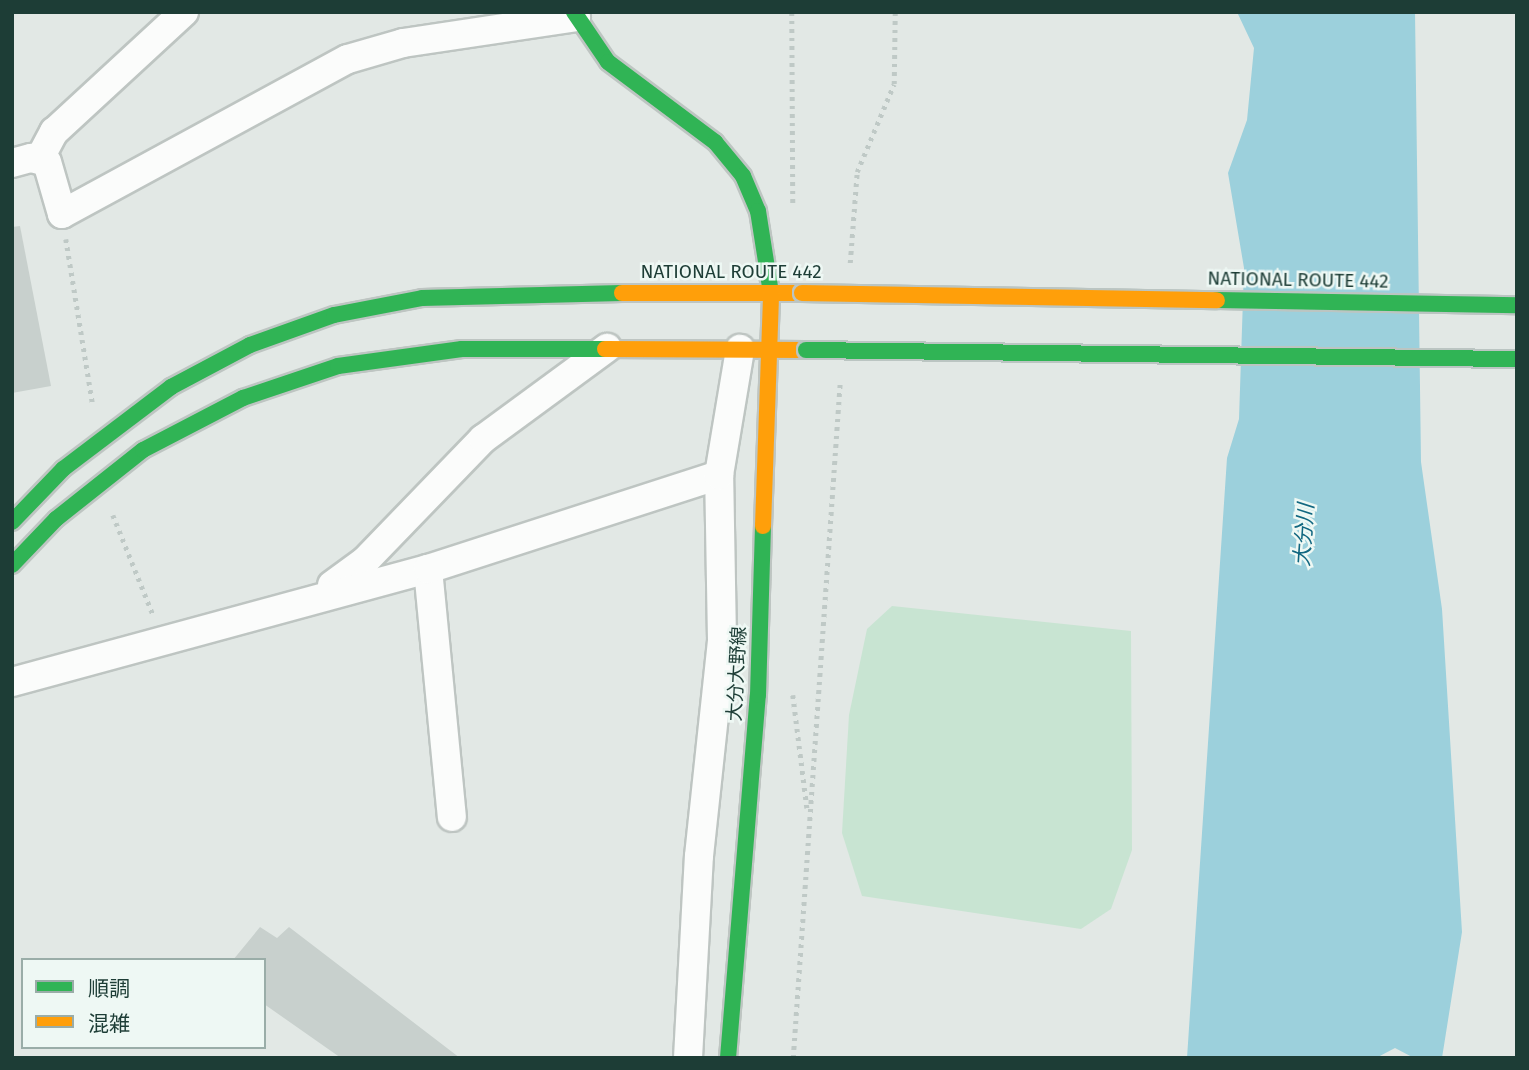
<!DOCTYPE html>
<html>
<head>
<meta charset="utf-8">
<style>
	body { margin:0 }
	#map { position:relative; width:1529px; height:1070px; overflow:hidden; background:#e2e8e5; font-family:"Fira Sans","Noto Sans JP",sans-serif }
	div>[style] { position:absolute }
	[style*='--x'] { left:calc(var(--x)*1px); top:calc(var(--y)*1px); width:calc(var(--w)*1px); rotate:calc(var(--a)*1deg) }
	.green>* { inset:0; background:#c8e4d2 }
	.water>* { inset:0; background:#9cd0dc }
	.building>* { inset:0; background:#c8d0cd }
	.path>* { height:4.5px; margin-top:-2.25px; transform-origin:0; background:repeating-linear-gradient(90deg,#bfc9c6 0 3.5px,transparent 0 8.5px) }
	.roads { filter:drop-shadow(2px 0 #bec5c2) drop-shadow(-2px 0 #bec5c2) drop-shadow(0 2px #bec5c2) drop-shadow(0 -2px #bec5c2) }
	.street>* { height:28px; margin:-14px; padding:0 14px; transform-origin:14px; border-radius:14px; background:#fbfcfb }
	.fast>* { height:16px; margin:-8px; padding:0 8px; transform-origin:8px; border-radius:8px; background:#30b455 }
	.slow>* { height:16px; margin:-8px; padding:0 8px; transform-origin:8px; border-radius:8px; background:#ff9f0a }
	.bridges { filter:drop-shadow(2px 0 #bbc5c2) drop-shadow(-2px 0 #bbc5c2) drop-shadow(0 2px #bbc5c2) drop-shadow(0 -2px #bbc5c2) }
	.fast-bridge>* { height:16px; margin:-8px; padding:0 8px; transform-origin:8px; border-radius:8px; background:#30b455 }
	.slow-bridge>* { height:16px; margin:-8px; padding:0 8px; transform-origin:8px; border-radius:8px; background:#ff9f0a }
	span { translate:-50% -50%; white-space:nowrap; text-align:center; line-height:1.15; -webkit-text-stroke:5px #eef8f4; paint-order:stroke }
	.street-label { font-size:19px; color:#1d3d36 }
	.water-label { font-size:21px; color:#116780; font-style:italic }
	.frame { position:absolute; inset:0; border:14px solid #1d3d36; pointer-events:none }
	.legend { position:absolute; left:21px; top:958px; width:245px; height:91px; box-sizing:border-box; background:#eef8f4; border:2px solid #9aada8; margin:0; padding:9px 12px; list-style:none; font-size:21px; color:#1d3d36 }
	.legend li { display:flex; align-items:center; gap:14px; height:35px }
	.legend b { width:35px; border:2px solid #9aada8 }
</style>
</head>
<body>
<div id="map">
	<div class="green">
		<i style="clip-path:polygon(892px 606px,1131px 631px,1132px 850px,1111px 909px,1081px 929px,862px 896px,842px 833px,849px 715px,867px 629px)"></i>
	</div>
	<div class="water">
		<i style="clip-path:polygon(1237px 12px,1415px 12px,1421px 462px,1442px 609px,1462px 932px,1442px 1058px,1414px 1058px,1395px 1048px,1376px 1058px,1187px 1058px,1227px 458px,1239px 419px,1244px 268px,1228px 173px,1247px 120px,1254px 48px)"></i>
	</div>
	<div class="building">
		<i style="clip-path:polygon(20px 226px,51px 386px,12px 393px,12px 227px)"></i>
		<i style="clip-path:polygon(260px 927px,277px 938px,289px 927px,460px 1058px,341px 1058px,264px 1004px,264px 960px,233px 960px)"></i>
	</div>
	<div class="path">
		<i style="--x:792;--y:12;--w:195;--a:89.7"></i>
		<i style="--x:66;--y:239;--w:169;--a:80.8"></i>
		<i style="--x:850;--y:263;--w:91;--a:-85.6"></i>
		<i style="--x:857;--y:172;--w:95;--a:-67.2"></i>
		<i style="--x:894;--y:84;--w:72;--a:-89.2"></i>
		<i style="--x:113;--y:515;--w:110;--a:68.1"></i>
		<i style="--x:793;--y:695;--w:114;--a:82.9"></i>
		<i style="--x:793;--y:1058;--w:677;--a:-86.02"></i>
	</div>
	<div class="roads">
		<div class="street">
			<i style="--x:40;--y:158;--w:30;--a:-62"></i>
			<i style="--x:54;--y:132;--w:177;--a:-42.7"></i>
			<i style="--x:12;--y:163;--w:20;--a:-15"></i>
			<i style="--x:31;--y:158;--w:16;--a:14"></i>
			<i style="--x:47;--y:162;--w:54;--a:73.9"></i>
			<i style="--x:62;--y:214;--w:325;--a:-28.5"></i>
			<i style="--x:348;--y:59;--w:57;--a:-16.2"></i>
			<i style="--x:403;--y:43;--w:175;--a:-8.5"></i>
			<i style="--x:428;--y:569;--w:249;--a:84.5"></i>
			<i style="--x:332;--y:585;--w:41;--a:-36"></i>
			<i style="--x:365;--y:561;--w:170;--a:-46"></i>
			<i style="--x:483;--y:439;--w:154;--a:-36.3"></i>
			<i style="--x:12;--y:682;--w:431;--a:-15.2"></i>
			<i style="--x:428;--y:569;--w:306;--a:-17.9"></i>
			<i style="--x:688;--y:1058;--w:202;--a:-86.9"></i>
			<i style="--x:699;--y:856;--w:217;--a:-83.9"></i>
			<i style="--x:722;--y:640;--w:165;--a:-91"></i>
			<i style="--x:719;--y:475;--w:128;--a:-80.5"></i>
		</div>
		<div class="fast">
			<i style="--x:574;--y:12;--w:60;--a:55.8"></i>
			<i style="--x:608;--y:62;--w:134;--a:36.8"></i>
			<i style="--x:715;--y:142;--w:44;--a:50.5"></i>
			<i style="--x:743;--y:176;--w:38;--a:67"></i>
			<i style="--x:758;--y:211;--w:83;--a:81"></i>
			<i style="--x:12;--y:522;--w:74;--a:-46.1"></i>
			<i style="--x:63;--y:469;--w:136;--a:-37.2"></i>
			<i style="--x:171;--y:387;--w:89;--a:-28"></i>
			<i style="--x:250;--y:345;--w:89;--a:-19.7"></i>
			<i style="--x:334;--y:315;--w:90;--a:-10.9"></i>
			<i style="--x:422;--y:298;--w:200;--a:-1.4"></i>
			<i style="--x:12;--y:565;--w:64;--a:-46.3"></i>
			<i style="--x:56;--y:519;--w:111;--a:-38.4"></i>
			<i style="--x:143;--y:450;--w:113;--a:-27.5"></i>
			<i style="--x:243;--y:398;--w:100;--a:-18.6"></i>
			<i style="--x:338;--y:366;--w:125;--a:-7.8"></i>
			<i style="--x:462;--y:349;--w:143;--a:0"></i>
			<i style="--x:728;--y:1058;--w:364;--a:-85.3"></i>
			<i style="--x:758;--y:695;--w:169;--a:-88.3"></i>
		</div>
		<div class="slow">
			<i style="--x:622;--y:293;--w:180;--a:0"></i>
			<i style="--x:605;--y:349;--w:201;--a:0.3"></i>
			<i style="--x:763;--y:526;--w:233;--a:-88"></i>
		</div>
	</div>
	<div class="bridges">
		<div class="fast-bridge">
			<i style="--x:1217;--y:300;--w:300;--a:1"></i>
			<i style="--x:806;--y:350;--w:711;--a:0.73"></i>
		</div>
		<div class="slow-bridge">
			<i style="--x:802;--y:293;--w:415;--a:1"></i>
		</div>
	</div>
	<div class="street-label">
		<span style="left:731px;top:272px">NATIONAL ROUTE 442</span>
		<span style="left:1298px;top:280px;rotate:1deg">NATIONAL ROUTE 442</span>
		<span style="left:737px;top:674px;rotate:-87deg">大分大野線</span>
	</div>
	<div class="water-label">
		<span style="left:1304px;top:535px;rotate:-86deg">大分川</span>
	</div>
	<div class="frame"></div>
	<ul class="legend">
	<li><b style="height:9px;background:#30b455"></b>順調</li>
	<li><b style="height:9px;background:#ff9f0a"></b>混雑</li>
	</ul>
</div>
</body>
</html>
